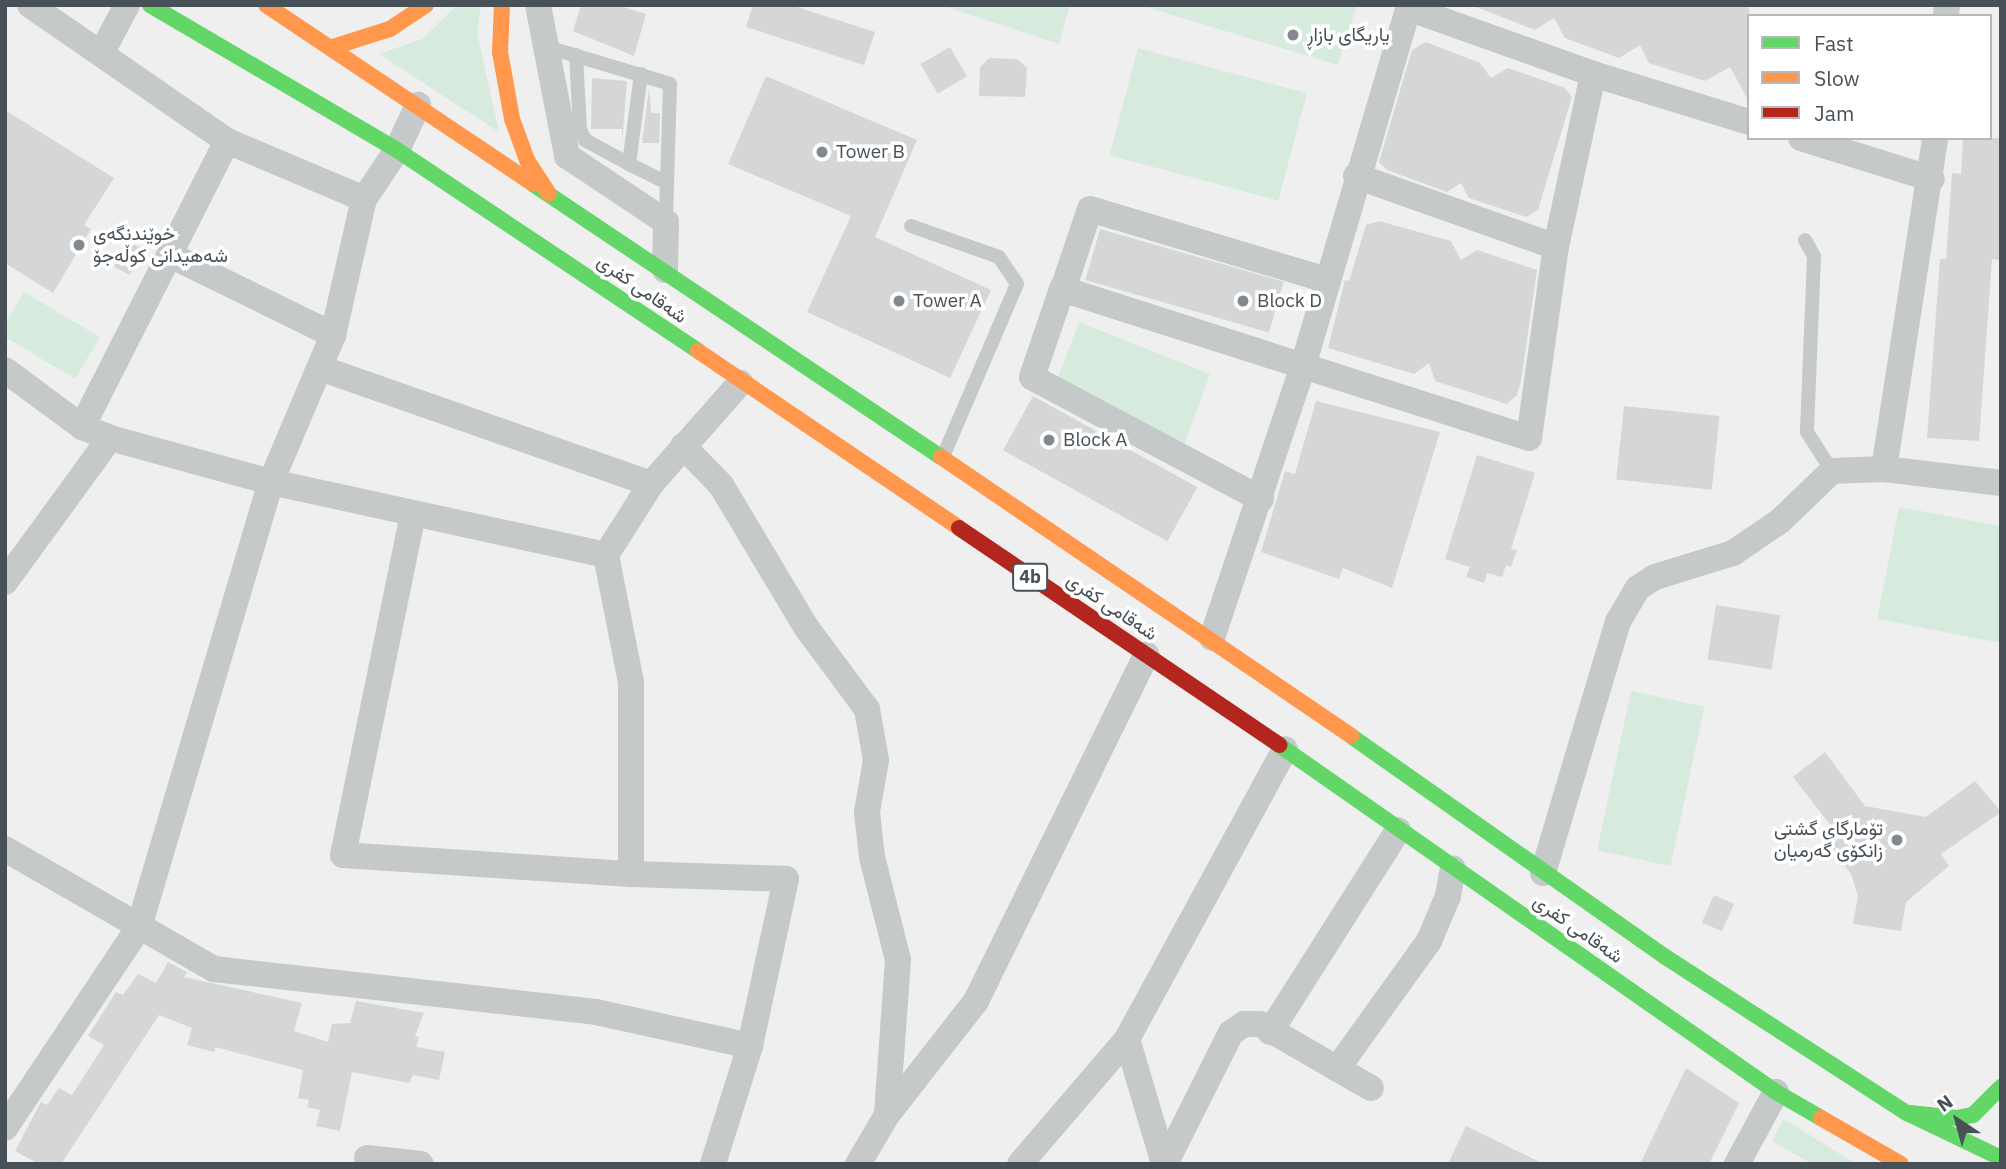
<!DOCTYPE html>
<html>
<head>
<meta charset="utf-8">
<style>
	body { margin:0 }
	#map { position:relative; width:2006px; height:1169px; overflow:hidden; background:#efefef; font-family:"IBM Plex Sans",Vazirmatn,sans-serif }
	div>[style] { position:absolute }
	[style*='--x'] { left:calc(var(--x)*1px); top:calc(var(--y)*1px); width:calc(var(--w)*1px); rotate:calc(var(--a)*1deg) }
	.green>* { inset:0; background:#d6ebde; transform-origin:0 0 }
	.building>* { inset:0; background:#d5d6d8; transform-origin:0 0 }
	.lane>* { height:14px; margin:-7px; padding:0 7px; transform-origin:7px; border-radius:7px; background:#c6c9ca }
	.street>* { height:26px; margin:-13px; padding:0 13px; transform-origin:13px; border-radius:13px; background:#c6c9ca }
	.fast>* { height:16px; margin:-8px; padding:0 8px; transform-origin:8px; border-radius:8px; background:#63d668 }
	.slow>* { height:16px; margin:-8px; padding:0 8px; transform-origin:8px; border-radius:8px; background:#ff974d }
	.jam>* { height:16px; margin:-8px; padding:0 8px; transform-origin:8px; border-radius:8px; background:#b3261e }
	.dots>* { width:19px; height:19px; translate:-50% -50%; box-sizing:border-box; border:4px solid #fff; border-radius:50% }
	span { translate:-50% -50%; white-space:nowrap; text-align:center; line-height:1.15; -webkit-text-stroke:7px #fff; paint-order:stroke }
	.shield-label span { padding:2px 5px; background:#fff; border:2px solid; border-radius:5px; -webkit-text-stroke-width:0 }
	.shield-label { font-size:18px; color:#485158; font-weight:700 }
	.poi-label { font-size:19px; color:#485158 }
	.left { translate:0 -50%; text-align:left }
	.right { translate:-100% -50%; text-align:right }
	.street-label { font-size:19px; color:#485158 }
	.frame { position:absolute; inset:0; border:7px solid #485158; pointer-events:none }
	.legend { position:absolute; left:1747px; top:14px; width:245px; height:126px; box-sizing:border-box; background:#fff; border:2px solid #b6b9bc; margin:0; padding:9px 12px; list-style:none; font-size:21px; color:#485158 }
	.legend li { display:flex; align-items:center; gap:14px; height:35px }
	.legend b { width:35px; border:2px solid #b6b9bc }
	.north { position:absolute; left:1922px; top:1085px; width:70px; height:70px; -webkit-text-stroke:5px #fff; paint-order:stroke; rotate:324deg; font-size:19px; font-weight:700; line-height:28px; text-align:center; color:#485158 }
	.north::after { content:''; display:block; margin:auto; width:24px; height:32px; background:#485158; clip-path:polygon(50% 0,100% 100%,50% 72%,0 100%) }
</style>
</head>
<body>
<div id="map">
	<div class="green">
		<i style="clip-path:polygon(457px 5px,481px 5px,477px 33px,499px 132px,379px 54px,422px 39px)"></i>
		<i style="clip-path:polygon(940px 5px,1070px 5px,1059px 44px)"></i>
		<i style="clip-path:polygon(1139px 5px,1357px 5px,1338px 65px)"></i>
		<i style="left:1138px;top:48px;width:175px;height:111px;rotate:15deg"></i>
		<i style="clip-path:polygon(24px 292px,100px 337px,75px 379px,5px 337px,5px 323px)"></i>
		<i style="clip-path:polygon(1079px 322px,1210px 374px,1184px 445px,1057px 380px)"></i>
		<i style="clip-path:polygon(1899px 507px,2001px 526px,2001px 643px,1877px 619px)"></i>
		<i style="left:1631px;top:691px;width:75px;height:163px;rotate:12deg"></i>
		<i style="clip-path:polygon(1784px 1119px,1856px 1164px,1812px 1164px,1772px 1141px)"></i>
	</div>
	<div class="building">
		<i style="clip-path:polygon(581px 5px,617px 5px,646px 14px,634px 56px,573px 31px)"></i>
		<i style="clip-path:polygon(753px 5px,791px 5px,875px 32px,864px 65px,746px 27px)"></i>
		<i style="clip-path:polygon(1471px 5px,1749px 5px,1749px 102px,1730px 67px,1705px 81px,1649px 63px,1640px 45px,1619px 58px,1565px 38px,1554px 18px,1535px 30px)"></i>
		<i style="clip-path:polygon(1426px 42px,1480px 63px,1491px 78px,1508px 68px,1565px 88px,1572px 97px,1538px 210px,1526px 217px,1469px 198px,1461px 183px,1447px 192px,1387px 170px,1379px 162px,1412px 50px)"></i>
		<i style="left:950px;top:47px;width:34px;height:34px;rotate:60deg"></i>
		<i style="clip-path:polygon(989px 58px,1017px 59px,1027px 68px,1025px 97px,979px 96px,980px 67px)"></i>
		<i style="clip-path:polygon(766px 76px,917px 140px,875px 237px,991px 290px,950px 378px,807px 312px,851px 216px,728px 164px)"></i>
		<i style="clip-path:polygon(592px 78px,627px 81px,622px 143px,622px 129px,591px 129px)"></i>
		<i style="clip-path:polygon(649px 88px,651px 113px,660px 113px,659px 143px,642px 143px)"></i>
		<i style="clip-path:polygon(5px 110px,114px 178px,84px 225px,91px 229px,53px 293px,5px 263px)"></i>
		<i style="clip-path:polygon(1963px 138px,2001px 138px,1999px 260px,1992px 259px,1979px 441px,1927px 438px,1940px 259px,1946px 259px,1952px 173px,1961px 174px)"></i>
		<i style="clip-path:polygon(1379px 221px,1451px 241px,1461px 260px,1477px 250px,1537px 270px,1521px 381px,1517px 395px,1507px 404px,1435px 381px,1429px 363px,1414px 374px,1328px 348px,1345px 280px,1349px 281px,1366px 225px)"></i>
		<i style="left:1100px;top:229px;width:191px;height:53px;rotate:16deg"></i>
		<i style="left:127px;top:241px;width:18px;height:29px;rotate:27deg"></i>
		<i style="left:1033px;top:396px;width:188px;height:62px;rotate:29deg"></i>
		<i style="clip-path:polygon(1316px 401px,1440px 432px,1392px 588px,1343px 568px,1339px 579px,1261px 552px,1285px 471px,1295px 474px)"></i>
		<i style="left:1624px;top:406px;width:96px;height:74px;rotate:6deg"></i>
		<i style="clip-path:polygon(1477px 455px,1535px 473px,1511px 549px,1517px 550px,1511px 567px,1506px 565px,1502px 577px,1487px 573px,1484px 583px,1466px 577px,1470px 567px,1445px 559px)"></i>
		<i style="left:1716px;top:605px;width:65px;height:55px;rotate:9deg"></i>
		<i style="clip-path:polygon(1825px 752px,1865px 806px,1926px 817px,1975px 781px,2001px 812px,1941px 854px,1949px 866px,1906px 902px,1901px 931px,1853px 924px,1858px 896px,1851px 874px,1829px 844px,1839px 836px,1793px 777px)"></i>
		<i style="left:1714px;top:895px;width:22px;height:30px;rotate:24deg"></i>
		<i style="clip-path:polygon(168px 962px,187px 972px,184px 977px,302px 1003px,294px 1031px,328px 1042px,332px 1024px,350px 1023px,356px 1001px,424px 1013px,415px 1036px,419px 1037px,416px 1047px,445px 1052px,439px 1080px,413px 1075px,409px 1083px,352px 1072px,340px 1131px,316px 1126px,320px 1110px,307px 1107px,309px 1100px,298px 1098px,303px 1070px,215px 1047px,214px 1052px,187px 1045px,192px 1028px,159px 1015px,61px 1164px,39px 1164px,15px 1151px,41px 1102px,47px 1105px,59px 1088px,72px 1095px,104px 1045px,88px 1036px,116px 992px,123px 995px,138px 974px,156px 983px)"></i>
		<i style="clip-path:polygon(1686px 1068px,1739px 1103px,1709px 1164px,1640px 1164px)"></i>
		<i style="clip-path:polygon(1466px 1126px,1544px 1164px,1448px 1164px)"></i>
	</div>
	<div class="lane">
		<i style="--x:547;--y:47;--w:128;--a:16.7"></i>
		<i style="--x:670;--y:84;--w:138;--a:91.7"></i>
		<i style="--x:576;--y:55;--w:74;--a:86.9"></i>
		<i style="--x:580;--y:129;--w:12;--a:66"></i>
		<i style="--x:585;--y:140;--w:50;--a:28.6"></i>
		<i style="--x:641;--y:74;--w:91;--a:97.6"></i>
		<i style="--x:629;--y:164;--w:42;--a:26.6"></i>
		<i style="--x:911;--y:226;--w:93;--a:19.4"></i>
		<i style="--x:999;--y:257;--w:32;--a:56"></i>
		<i style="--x:1017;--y:284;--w:188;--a:113.2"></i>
		<i style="--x:1805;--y:240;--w:18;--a:61"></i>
		<i style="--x:1814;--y:256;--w:176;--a:92.3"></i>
		<i style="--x:1807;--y:432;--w:46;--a:57.3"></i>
	</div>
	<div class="street">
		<i style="--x:30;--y:5;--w:239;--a:34.6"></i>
		<i style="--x:227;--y:141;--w:149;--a:22.9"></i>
		<i style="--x:538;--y:5;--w:154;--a:79.1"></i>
		<i style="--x:567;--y:156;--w:119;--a:33.7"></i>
		<i style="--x:666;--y:222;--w:48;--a:91.2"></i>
		<i style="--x:1408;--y:8;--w:196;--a:19.6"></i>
		<i style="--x:1593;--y:74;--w:163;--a:17.1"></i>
		<i style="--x:1946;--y:16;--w:11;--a:-85"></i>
		<i style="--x:102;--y:52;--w:53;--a:-62"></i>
		<i style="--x:1801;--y:138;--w:137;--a:17.4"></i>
		<i style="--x:1356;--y:176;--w:212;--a:19.5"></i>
		<i style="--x:170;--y:255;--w:182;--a:26.1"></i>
		<i style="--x:1063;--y:289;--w:84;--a:-71.4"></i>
		<i style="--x:1090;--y:209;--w:247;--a:16.7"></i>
		<i style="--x:320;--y:368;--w:351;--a:19.3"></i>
		<i style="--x:5;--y:370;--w:96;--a:36.5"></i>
		<i style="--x:82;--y:427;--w:30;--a:21"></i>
		<i style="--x:110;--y:438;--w:167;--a:15.3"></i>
		<i style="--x:271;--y:482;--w:343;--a:12.3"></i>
		<i style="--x:606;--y:555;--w:84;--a:-57.6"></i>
		<i style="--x:651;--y:484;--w:135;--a:-48.6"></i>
		<i style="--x:82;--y:427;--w:321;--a:-63.1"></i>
		<i style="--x:683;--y:446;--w:54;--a:45.7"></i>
		<i style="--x:721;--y:485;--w:165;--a:59.1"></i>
		<i style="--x:806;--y:627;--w:102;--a:53.4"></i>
		<i style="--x:867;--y:709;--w:52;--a:80"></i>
		<i style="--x:876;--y:760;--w:53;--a:99.8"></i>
		<i style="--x:867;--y:812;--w:45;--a:83.7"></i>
		<i style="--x:872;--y:857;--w:106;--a:75.8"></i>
		<i style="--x:898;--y:960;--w:155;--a:94.1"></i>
		<i style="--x:1884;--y:469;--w:335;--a:-81.2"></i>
		<i style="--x:1261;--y:499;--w:259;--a:-152"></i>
		<i style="--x:1032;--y:377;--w:93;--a:-71.2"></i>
		<i style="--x:1062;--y:289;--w:490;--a:17.7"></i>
		<i style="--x:1529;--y:438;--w:193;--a:-82"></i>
		<i style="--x:1556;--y:247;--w:177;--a:-77.9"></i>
		<i style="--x:413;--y:514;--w:348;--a:101.6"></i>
		<i style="--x:343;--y:855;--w:289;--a:3.8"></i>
		<i style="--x:631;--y:874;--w:155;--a:1.8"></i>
		<i style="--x:786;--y:879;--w:171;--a:102.2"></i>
		<i style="--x:750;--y:1046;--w:124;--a:107.4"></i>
		<i style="--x:606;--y:555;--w:129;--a:78.9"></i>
		<i style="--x:631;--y:682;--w:192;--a:90"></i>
		<i style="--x:5;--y:582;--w:178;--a:-53.9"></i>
		<i style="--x:1212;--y:638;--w:287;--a:-71.5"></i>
		<i style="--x:1303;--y:366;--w:376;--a:-73.6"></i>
		<i style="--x:5;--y:849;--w:241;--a:29.9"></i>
		<i style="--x:214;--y:969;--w:384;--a:6.4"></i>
		<i style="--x:596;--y:1012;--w:158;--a:12.4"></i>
		<i style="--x:1543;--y:873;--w:262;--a:-73.4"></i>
		<i style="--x:1618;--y:622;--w:39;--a:-60"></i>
		<i style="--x:1638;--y:588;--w:20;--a:-33"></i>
		<i style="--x:1655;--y:577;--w:82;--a:-17.1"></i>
		<i style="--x:1733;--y:553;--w:57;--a:-34.2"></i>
		<i style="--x:1780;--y:521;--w:72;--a:-43.9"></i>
		<i style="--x:1832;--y:471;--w:52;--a:-2.2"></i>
		<i style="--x:1884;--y:469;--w:118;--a:6.8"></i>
		<i style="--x:1270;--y:1032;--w:239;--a:-57.6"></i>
		<i style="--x:1127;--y:1039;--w:130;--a:73.5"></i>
		<i style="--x:1337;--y:1069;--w:158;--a:-54.3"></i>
		<i style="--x:1429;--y:941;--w:49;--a:-67.1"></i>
		<i style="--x:1448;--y:896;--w:28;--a:-80"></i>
		<i style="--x:5;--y:1128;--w:242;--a:-56.3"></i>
		<i style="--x:139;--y:927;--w:464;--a:-73.5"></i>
		<i style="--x:271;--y:482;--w:160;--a:-67.1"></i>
		<i style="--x:333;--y:335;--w:139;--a:-77.2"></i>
		<i style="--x:364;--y:199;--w:59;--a:-56"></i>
		<i style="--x:397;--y:150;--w:50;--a:-65"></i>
		<i style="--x:367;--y:1158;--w:54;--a:6.3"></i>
		<i style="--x:858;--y:1164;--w:57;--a:-59.4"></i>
		<i style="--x:887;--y:1115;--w:145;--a:-52"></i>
		<i style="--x:976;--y:1001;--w:386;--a:-63.8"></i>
		<i style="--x:1020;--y:1164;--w:165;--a:-49.4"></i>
		<i style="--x:1127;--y:1039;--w:330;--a:-61.4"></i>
		<i style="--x:1165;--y:1164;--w:147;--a:-63.3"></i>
		<i style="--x:1231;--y:1033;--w:16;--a:-35"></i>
		<i style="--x:1244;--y:1024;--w:16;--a:0"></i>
		<i style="--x:1260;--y:1024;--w:128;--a:30"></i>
		<i style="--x:1737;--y:1164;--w:82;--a:-61.6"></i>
	</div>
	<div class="fast">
		<i style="--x:150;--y:5;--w:286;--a:30.4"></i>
		<i style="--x:397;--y:150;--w:362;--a:33.7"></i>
		<i style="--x:533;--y:184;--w:491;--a:33.8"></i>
		<i style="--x:1351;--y:736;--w:383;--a:35.1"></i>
		<i style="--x:1664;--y:956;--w:289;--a:32.9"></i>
		<i style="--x:1907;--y:1113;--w:104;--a:25.6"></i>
		<i style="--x:1279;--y:745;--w:606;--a:34.92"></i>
		<i style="--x:1776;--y:1092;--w:52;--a:30"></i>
		<i style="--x:1910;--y:1113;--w:47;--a:6.1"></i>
		<i style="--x:1957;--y:1118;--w:16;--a:-11"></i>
		<i style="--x:1973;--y:1115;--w:40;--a:-45"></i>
	</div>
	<div class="slow">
		<i style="--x:266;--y:5;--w:321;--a:33.8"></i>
		<i style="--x:502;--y:5;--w:47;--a:92.4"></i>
		<i style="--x:500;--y:52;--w:68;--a:79.8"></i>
		<i style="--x:512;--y:119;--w:44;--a:69.9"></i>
		<i style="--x:527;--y:160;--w:40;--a:57.1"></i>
		<i style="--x:330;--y:48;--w:63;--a:-17.6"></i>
		<i style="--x:390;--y:29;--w:43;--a:-33.7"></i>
		<i style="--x:698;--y:351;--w:315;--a:34.1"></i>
		<i style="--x:941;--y:457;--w:496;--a:34.2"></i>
		<i style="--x:1821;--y:1118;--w:92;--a:29.9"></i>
	</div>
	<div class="jam">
		<i style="--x:959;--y:528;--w:387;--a:34.1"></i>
	</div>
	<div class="dots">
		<i style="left:1293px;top:35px;background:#82888d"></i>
		<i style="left:822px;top:152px;background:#82888d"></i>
		<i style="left:79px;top:245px;background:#82888d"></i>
		<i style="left:899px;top:301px;background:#82888d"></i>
		<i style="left:1243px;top:301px;background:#82888d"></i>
		<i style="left:1049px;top:440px;background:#82888d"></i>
		<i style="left:1897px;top:840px;background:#82888d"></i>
	</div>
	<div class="shield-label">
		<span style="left:1030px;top:577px">4b</span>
	</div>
	<div class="poi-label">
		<span class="left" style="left:1307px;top:35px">یاریگای بازاڕ</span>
		<span class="left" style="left:836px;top:152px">Tower B</span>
		<span class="left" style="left:93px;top:245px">خوێندنگەی<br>شەهیدانی کوڵەجۆ</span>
		<span class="left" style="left:913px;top:301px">Tower A</span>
		<span class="left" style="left:1257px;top:301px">Block D</span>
		<span class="left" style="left:1063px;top:440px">Block A</span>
		<span class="right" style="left:1883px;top:840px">تۆمارگای گشتی<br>زانکۆی گەرمیان</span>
	</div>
	<div class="street-label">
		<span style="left:642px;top:289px;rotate:35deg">شەقامی کفری</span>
		<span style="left:1112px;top:607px;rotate:34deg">شەقامی کفری</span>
		<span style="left:1578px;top:929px;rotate:35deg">شەقامی کفری</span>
	</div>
	<div class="frame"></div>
	<ul class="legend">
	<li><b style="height:9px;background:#63d668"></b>Fast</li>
	<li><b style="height:9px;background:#ff974d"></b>Slow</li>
	<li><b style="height:9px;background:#b3261e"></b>Jam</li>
	</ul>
	<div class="north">N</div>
</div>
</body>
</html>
